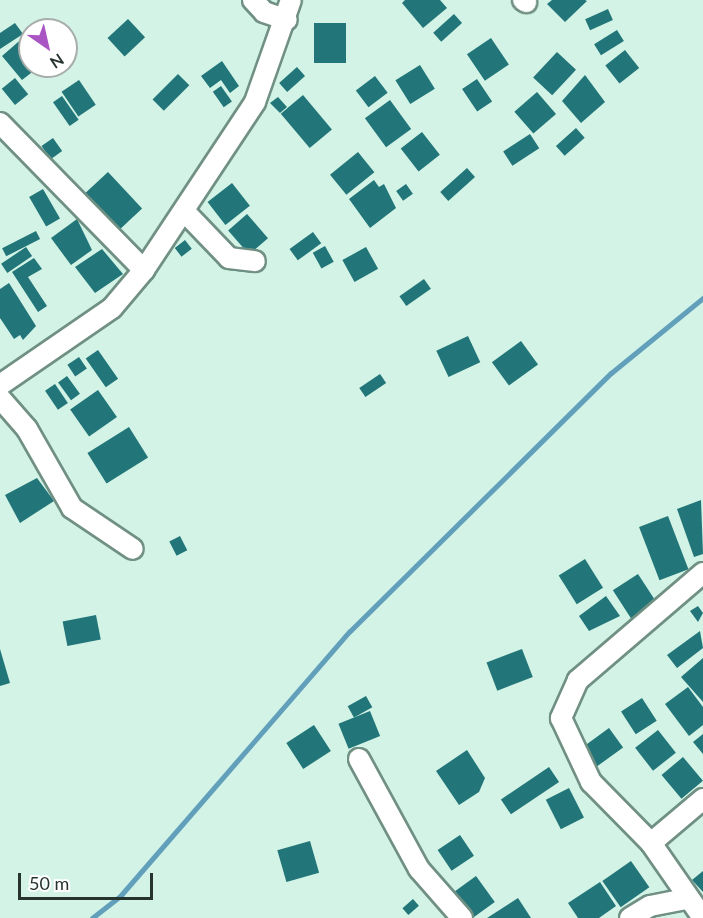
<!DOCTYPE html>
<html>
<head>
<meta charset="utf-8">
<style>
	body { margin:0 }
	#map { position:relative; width:703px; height:918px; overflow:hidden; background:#d2f3e6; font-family:Lato,sans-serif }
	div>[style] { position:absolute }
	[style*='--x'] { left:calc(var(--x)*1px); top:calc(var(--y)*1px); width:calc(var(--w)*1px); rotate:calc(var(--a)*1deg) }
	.stream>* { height:5px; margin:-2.5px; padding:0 2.5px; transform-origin:2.5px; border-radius:2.5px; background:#619fbb }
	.building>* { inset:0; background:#227578; transform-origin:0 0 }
	.roads { filter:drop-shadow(2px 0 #719084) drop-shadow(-2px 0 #719084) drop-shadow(0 2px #719084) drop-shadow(0 -2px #719084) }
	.street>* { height:20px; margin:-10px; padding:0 10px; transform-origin:10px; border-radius:10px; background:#fff }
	span { translate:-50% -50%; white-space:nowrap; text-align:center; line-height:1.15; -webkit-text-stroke:6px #fff; paint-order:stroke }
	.north { position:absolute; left:18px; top:18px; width:60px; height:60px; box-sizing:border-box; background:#fff; border:2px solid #a8adab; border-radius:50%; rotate:146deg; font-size:16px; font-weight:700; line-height:24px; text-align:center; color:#26332e }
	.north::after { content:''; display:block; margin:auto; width:21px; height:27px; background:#a955c3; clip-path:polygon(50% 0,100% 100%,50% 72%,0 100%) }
	.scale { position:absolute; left:18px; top:873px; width:135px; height:27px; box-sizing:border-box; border:3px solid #26332e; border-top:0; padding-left:8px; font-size:18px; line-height:21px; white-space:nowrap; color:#26332e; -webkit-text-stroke:4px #fff; paint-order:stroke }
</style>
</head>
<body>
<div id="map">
	<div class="stream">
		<i style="--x:92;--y:918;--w:37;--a:-38"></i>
		<i style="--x:121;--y:895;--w:349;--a:-49.1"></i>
		<i style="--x:350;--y:631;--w:367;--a:-44.7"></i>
		<i style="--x:611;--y:373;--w:119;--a:-39.2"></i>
	</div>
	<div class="building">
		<i style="clip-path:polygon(405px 0,440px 0,447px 8px,423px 28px,402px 3px)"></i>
		<i style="clip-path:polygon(552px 0,585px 0,587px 1px,565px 22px,547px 4px)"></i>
		<i style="left:608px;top:9px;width:12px;height:25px;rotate:66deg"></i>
		<i style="left:454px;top:14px;width:12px;height:28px;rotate:48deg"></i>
		<i style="left:128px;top:19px;width:25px;height:28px;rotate:47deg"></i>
		<i style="clip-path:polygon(15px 23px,23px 34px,0 49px,0 33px)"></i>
		<i style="left:346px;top:23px;width:40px;height:32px;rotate:90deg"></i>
		<i style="left:617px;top:30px;width:13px;height:27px;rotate:58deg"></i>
		<i style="clip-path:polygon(25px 36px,30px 66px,40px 66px,22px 80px,2px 56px)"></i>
		<i style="left:491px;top:38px;width:32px;height:29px;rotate:56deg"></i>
		<i style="left:625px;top:50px;width:23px;height:25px;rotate:52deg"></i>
		<i style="left:557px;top:52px;width:26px;height:35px;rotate:43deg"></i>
		<i style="clip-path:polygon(222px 61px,239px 86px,230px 93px,221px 80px,210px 88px,201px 76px)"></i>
		<i style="left:420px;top:65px;width:28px;height:29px;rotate:58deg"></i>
		<i style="left:297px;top:67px;width:12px;height:24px;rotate:48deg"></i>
		<i style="left:178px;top:74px;width:16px;height:36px;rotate:45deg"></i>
		<i style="clip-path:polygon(585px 75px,605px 102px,581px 123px,562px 101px)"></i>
		<i style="left:375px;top:76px;width:21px;height:24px;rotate:53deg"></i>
		<i style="left:15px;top:78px;width:21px;height:17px;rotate:51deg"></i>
		<i style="left:477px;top:79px;width:27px;height:18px;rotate:56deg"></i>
		<i style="left:79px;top:80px;width:30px;height:21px;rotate:56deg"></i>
		<i style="left:221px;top:86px;width:19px;height:10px;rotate:55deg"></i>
		<i style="left:537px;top:92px;width:29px;height:30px;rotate:49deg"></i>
		<i style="left:303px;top:95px;width:45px;height:29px;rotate:50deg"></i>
		<i style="left:62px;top:96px;width:29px;height:11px;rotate:55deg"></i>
		<i style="clip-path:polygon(278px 97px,287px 107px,280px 113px,270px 103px)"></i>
		<i style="left:390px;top:100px;width:36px;height:31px;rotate:54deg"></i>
		<i style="left:576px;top:128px;width:13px;height:27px;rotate:48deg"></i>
		<i style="left:422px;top:132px;width:29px;height:27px;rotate:52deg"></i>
		<i style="left:530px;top:134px;width:17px;height:32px;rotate:57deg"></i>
		<i style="left:53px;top:138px;width:16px;height:14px;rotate:55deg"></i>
		<i style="left:358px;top:152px;width:26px;height:36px;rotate:51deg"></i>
		<i style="left:467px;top:168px;width:12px;height:36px;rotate:48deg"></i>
		<i style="left:108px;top:172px;width:50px;height:35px;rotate:47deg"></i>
		<i style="clip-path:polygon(374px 180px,379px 187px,384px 184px,396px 208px,370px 228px,349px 199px)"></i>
		<i style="left:232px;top:183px;width:29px;height:31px;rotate:52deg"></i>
		<i style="left:406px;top:184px;width:12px;height:12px;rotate:55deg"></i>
		<i style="left:43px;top:189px;width:34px;height:16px;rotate:60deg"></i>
		<i style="left:247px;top:214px;width:32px;height:25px;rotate:49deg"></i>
		<i style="clip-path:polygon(77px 219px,92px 250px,71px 265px,51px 238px)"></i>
		<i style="left:36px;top:231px;width:9px;height:38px;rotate:63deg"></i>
		<i style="left:313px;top:232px;width:14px;height:29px;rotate:54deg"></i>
		<i style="left:185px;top:240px;width:11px;height:13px;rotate:52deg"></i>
		<i style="left:325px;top:246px;width:18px;height:14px;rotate:61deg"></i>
		<i style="left:26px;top:247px;width:11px;height:30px;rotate:56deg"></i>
		<i style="left:366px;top:247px;width:25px;height:27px;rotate:61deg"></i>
		<i style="clip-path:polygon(102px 249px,123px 274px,95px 293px,75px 267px)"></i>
		<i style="clip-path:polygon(34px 258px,42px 269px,28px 277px,47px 306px,38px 312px,12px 272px)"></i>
		<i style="left:424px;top:279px;width:12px;height:30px;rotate:55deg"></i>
		<i style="clip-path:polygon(9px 283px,36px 326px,23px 340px,20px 335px,14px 339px,0 318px,0 289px)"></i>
		<i style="left:468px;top:336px;width:29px;height:35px;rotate:65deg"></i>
		<i style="left:521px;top:341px;width:29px;height:36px;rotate:54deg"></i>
		<i style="left:98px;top:350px;width:35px;height:15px;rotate:55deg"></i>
		<i style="left:79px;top:357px;width:14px;height:14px;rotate:56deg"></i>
		<i style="left:380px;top:374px;width:11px;height:25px;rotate:56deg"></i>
		<i style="left:67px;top:376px;width:22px;height:11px;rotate:54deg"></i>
		<i style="left:55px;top:384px;width:23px;height:12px;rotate:56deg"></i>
		<i style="left:98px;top:390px;width:33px;height:34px;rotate:55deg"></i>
		<i style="left:129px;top:427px;width:36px;height:49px;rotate:58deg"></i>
		<i style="clip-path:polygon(37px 478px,54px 501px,20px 523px,5px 495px)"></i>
		<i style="clip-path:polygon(701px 500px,703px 554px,694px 557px,677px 509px)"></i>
		<i style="left:668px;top:516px;width:57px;height:31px;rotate:69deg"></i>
		<i style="left:180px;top:536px;width:16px;height:12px;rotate:63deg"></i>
		<i style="left:585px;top:559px;width:34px;height:31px;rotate:58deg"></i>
		<i style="left:638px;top:574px;width:38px;height:30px;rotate:57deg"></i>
		<i style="clip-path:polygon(606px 596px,620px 616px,589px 631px,579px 616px)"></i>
		<i style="clip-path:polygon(698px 606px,703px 613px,698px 622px,690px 611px)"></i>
		<i style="left:96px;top:615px;width:25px;height:34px;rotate:79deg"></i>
		<i style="clip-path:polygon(700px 631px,703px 648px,677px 668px,667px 655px)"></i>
		<i style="clip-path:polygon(0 649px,10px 683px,0 686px)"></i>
		<i style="left:522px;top:649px;width:30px;height:38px;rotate:69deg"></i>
		<i style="clip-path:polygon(703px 658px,703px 702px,681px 677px)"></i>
		<i style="clip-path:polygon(688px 687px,703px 707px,703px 725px,689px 736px,665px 704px)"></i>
		<i style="left:366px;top:696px;width:13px;height:21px;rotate:61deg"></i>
		<i style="left:642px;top:698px;width:27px;height:25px;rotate:57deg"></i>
		<i style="left:370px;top:711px;width:27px;height:34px;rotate:68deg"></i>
		<i style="left:314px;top:725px;width:31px;height:33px;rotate:57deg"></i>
		<i style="left:609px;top:728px;width:24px;height:36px;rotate:54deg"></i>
		<i style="left:658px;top:730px;width:29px;height:29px;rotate:52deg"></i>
		<i style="clip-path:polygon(703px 734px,703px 754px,693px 742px)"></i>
		<i style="clip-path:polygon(467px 750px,485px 778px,479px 792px,459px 805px,436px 771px)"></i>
		<i style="left:683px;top:757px;width:31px;height:28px;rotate:50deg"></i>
		<i style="left:549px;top:767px;width:18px;height:58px;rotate:56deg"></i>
		<i style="left:569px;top:788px;width:33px;height:26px;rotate:63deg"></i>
		<i style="left:460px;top:835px;width:25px;height:27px;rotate:56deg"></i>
		<i style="left:310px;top:841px;width:33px;height:34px;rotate:74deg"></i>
		<i style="left:631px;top:861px;width:32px;height:35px;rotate:55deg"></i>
		<i style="clip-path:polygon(703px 871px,703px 892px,692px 880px)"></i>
		<i style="left:476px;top:876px;width:32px;height:29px;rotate:54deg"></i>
		<i style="clip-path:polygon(600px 882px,616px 906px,599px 918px,578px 918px,568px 903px)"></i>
		<i style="clip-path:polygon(518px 898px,531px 918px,487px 918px)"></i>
		<i style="left:413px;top:899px;width:9px;height:14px;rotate:49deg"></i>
	</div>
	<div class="roads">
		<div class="street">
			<i style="--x:253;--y:0;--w:16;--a:47"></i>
			<i style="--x:264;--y:12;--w:24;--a:19"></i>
			<i style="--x:523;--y:0;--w:4;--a:34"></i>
			<i style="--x:0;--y:123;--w:206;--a:45.6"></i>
			<i style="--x:184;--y:211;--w:65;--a:46.2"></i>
			<i style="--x:229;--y:258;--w:26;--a:7"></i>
			<i style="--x:0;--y:385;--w:136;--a:-34.5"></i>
			<i style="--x:112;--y:308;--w:50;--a:-49.9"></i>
			<i style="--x:144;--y:270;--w:201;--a:-56.5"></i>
			<i style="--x:255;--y:102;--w:108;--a:-70.6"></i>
			<i style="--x:0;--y:398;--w:41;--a:48.9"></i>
			<i style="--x:27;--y:429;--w:91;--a:60.3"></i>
			<i style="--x:72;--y:508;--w:73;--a:33.9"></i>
			<i style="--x:703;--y:573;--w:165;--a:139.4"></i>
			<i style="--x:578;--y:680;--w:42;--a:114.1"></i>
			<i style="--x:561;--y:718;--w:71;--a:64.9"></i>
			<i style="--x:591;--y:782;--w:86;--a:45.5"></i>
			<i style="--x:651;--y:843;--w:91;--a:55.3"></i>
			<i style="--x:359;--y:759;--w:125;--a:61.4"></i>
			<i style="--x:419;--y:869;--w:65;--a:48.7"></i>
			<i style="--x:651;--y:843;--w:68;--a:-40.2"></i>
			<i style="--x:630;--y:918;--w:23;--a:-31"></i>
			<i style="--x:650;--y:906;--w:37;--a:-11"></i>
		</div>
	</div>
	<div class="north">N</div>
	<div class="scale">50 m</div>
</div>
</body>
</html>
